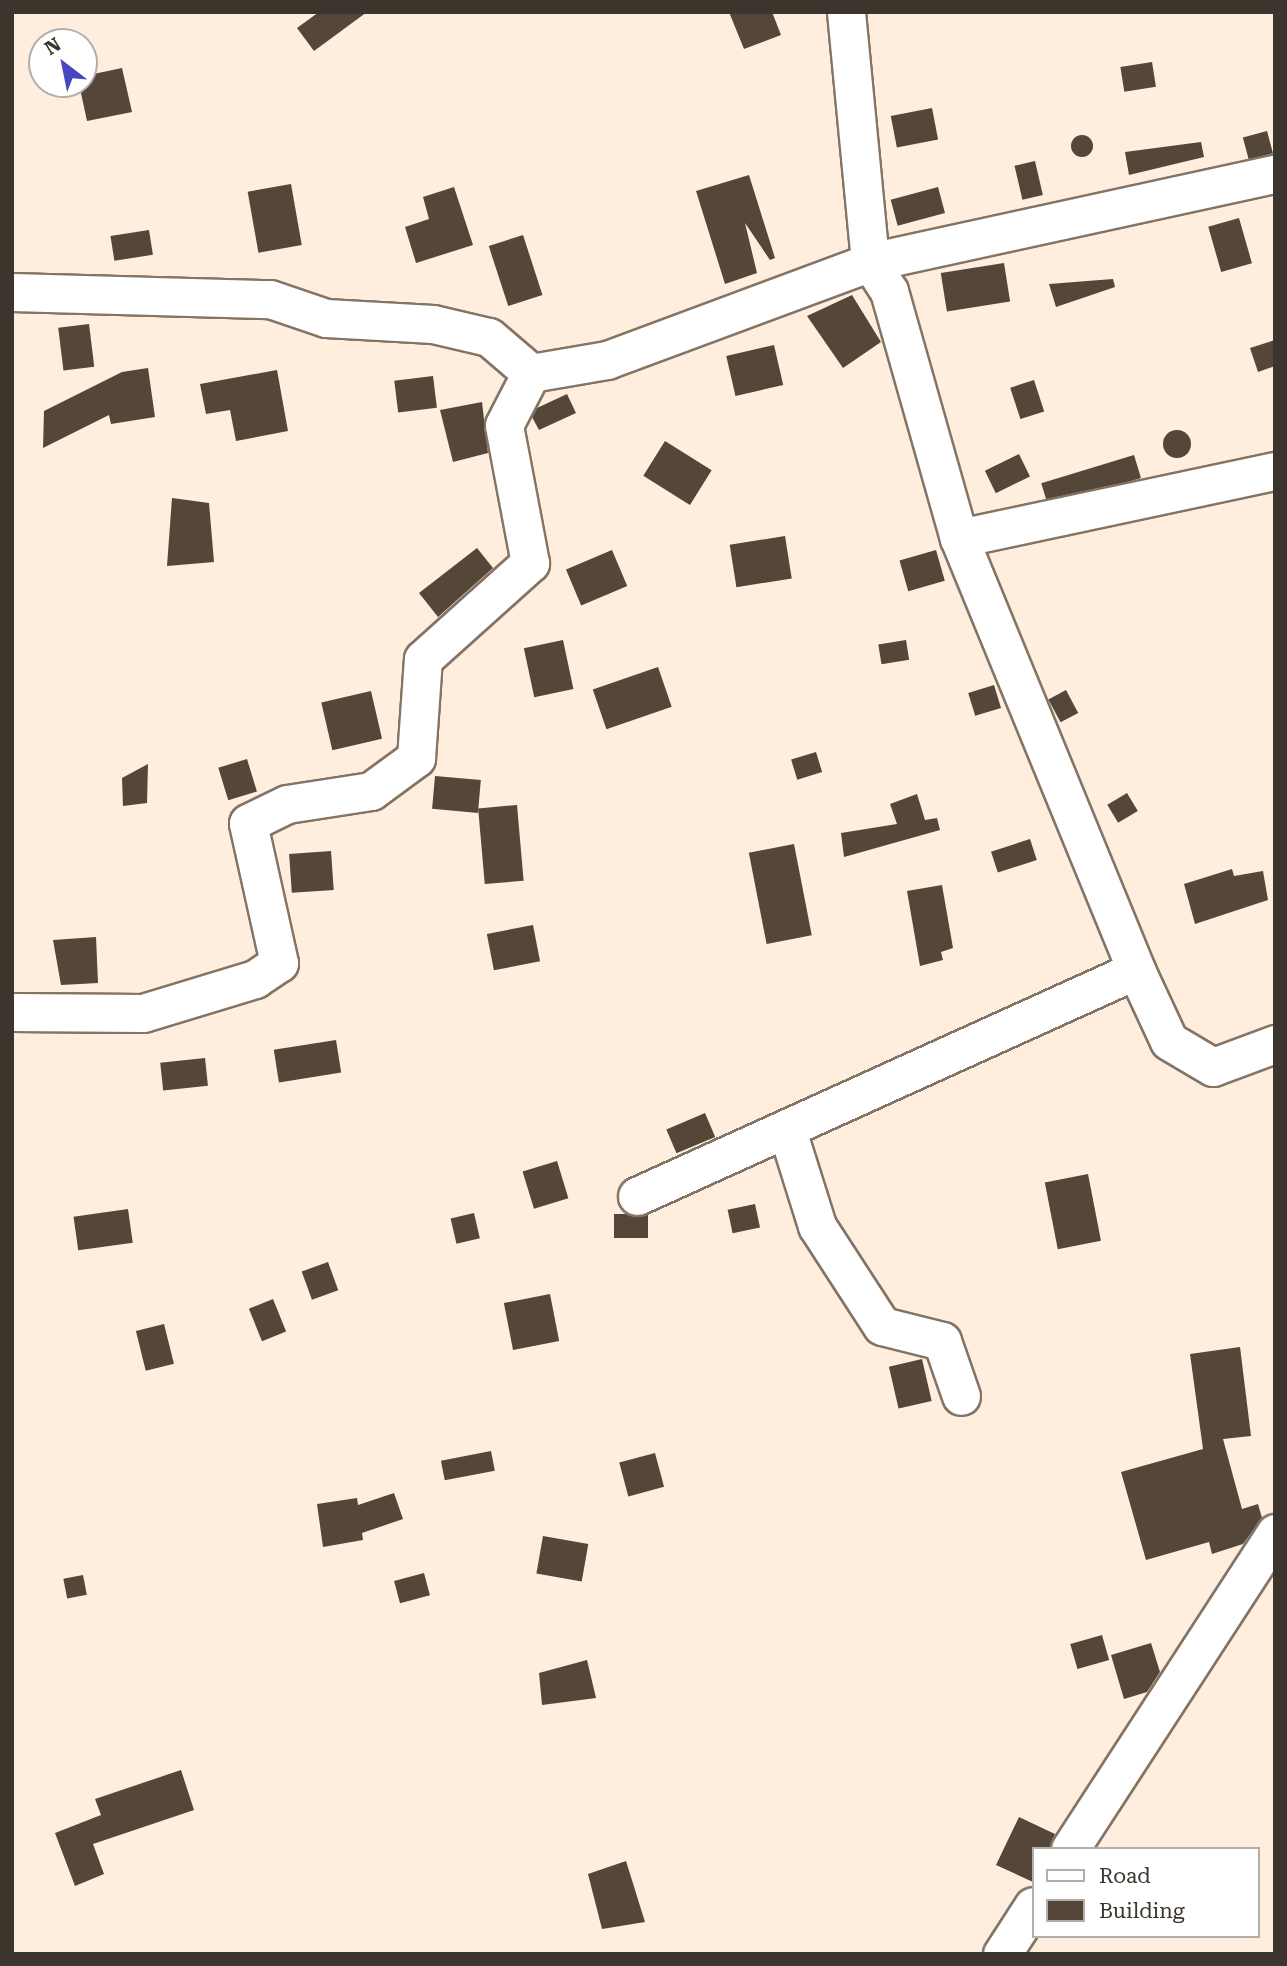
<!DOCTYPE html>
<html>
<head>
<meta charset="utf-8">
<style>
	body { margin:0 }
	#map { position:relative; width:1287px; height:1966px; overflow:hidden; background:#ffeddd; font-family:"Roboto Serif",serif }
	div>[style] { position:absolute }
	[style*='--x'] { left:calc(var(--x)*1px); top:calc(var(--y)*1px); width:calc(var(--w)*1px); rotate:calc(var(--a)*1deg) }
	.building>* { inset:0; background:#544638; transform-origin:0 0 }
	.round { border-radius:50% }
	.roads { filter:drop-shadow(2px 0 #847465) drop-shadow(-2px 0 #847465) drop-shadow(0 2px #847465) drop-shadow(0 -2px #847465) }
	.minor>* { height:37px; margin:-18.5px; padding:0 18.5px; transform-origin:18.5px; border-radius:18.5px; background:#fff }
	span { translate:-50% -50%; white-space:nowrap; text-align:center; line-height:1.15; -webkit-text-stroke:7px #fff; paint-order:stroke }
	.frame { position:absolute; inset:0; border:14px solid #3b352e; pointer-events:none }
	.legend { position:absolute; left:1032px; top:1847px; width:228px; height:91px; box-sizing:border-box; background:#fff; border:2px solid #b1aeab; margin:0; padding:9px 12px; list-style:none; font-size:21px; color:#3b352e }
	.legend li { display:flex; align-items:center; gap:14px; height:35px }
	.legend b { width:35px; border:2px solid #b1aeab }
	.north { position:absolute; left:28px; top:28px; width:70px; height:70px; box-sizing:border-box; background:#fff; border:2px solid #b1aeab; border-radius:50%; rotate:328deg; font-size:19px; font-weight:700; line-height:28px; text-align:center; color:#3b352e }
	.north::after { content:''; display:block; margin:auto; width:24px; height:32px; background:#4649be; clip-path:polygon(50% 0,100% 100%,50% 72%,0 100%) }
</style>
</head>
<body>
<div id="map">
	<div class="building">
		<i style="clip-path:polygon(319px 12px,367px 12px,314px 51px,297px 28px)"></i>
		<i style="clip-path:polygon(729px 12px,772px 12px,781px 35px,744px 49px)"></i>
		<i style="left:1152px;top:62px;width:25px;height:32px;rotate:81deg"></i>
		<i style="clip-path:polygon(122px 68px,132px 112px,87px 121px,79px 84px,84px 76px)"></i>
		<i style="left:932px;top:108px;width:32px;height:42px;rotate:79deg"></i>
		<i style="left:1267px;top:131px;width:23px;height:25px;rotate:75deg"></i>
		<i class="round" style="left:1071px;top:135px;width:22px;height:22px"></i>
		<i style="clip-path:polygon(1201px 142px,1204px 157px,1129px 175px,1125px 152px)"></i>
		<i style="left:1035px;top:161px;width:35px;height:21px;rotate:77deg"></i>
		<i style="clip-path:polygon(749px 175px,775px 258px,770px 260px,745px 223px,757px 273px,725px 284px,696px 191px)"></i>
		<i style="left:291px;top:184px;width:62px;height:44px;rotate:80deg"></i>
		<i style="clip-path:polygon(454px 187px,473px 245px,416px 263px,405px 227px,429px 219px,423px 197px)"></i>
		<i style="left:938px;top:187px;width:27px;height:49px;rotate:75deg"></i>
		<i style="left:1239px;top:218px;width:47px;height:32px;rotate:74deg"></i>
		<i style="left:149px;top:230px;width:25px;height:39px;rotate:81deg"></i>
		<i style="left:523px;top:235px;width:63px;height:36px;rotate:72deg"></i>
		<i style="left:1004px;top:263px;width:39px;height:64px;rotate:81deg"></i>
		<i style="clip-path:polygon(1113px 279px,1115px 287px,1056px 307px,1049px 284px)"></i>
		<i style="clip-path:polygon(852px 295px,881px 342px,843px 368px,807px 316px)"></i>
		<i style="left:89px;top:324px;width:43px;height:31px;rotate:83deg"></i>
		<i style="clip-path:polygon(1275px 340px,1275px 366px,1258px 372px,1250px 348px)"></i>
		<i style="left:774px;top:345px;width:41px;height:49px;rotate:77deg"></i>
		<i style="clip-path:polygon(148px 368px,155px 417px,111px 424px,109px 415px,43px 448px,44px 411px,122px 372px)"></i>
		<i style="clip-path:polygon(277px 370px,288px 431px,236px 441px,230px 410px,206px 414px,200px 384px)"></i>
		<i style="left:433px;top:376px;width:32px;height:39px;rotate:83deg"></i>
		<i style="left:1034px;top:380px;width:33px;height:25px;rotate:72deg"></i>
		<i style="clip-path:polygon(567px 394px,576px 413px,539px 430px,532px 417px,537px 408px)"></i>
		<i style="clip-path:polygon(482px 402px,488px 453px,453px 462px,440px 410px)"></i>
		<i class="round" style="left:1163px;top:430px;width:28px;height:28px"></i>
		<i style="left:665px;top:441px;width:55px;height:41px;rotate:32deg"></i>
		<i style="left:1019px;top:454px;width:25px;height:38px;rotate:64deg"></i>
		<i style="left:1134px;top:455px;width:24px;height:97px;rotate:73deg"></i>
		<i style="clip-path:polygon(172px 498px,209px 503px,214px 562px,167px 566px)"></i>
		<i style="left:785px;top:536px;width:43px;height:56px;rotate:81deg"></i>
		<i style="clip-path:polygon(477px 548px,493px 568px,438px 617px,419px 593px)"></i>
		<i style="left:612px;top:550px;width:39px;height:50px;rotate:67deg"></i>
		<i style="left:936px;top:550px;width:32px;height:38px;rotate:74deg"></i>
		<i style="left:563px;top:640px;width:50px;height:40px;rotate:78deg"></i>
		<i style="left:906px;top:640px;width:20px;height:28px;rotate:81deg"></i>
		<i style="left:658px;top:667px;width:42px;height:69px;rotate:71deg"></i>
		<i style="left:994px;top:685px;width:24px;height:27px;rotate:73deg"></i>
		<i style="left:1066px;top:690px;width:26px;height:20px;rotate:62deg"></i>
		<i style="left:371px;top:691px;width:49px;height:51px;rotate:77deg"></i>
		<i style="left:816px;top:752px;width:21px;height:26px;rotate:73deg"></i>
		<i style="left:247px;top:759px;width:34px;height:30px;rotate:73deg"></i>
		<i style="clip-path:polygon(148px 764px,147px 803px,123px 806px,122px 778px)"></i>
		<i style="left:435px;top:776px;width:46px;height:33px;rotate:5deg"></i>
		<i style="left:1127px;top:793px;width:21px;height:23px;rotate:59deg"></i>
		<i style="clip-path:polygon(917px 794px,925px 820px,937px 818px,940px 830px,844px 857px,841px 833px,897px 824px,890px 804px)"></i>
		<i style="left:517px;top:805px;width:76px;height:39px;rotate:85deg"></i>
		<i style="left:1030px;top:839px;width:22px;height:41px;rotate:72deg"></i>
		<i style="left:794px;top:844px;width:93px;height:46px;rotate:79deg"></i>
		<i style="left:331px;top:851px;width:39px;height:42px;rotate:86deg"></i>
		<i style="clip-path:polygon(1232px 869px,1234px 876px,1263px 871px,1268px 900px,1195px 924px,1184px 884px)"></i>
		<i style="clip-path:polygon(942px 885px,953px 948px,941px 952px,943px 960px,920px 966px,907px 891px)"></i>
		<i style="left:533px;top:925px;width:37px;height:47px;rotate:79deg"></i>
		<i style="clip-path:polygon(96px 937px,98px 983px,61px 985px,53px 940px)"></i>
		<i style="left:336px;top:1040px;width:33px;height:63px;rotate:81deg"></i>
		<i style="left:205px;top:1058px;width:28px;height:45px;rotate:84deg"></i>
		<i style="left:705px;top:1113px;width:26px;height:42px;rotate:67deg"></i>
		<i style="left:557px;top:1161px;width:39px;height:36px;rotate:73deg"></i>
		<i style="left:1088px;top:1174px;width:68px;height:44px;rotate:79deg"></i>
		<i style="left:755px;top:1204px;width:24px;height:28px;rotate:78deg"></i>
		<i style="left:128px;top:1209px;width:34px;height:55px;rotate:82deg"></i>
		<i style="left:474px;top:1213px;width:26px;height:24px;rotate:77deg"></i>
		<i style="left:614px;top:1214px;width:34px;height:24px"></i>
		<i style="left:328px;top:1262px;width:30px;height:28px;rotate:70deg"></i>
		<i style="left:550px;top:1294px;width:48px;height:47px;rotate:79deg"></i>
		<i style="left:273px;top:1299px;width:35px;height:26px;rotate:68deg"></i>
		<i style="left:164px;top:1324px;width:41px;height:29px;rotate:76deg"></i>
		<i style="clip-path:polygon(1240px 1347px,1251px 1436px,1223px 1439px,1242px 1509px,1258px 1504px,1262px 1518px,1243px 1544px,1212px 1554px,1209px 1542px,1146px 1560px,1121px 1472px,1203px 1449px,1190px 1354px)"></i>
		<i style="left:922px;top:1359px;width:43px;height:34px;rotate:77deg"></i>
		<i style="left:491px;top:1451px;width:20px;height:51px;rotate:79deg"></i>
		<i style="left:655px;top:1453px;width:35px;height:37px;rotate:75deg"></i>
		<i style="clip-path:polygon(394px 1493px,403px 1519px,362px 1533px,363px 1540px,323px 1547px,317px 1504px,357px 1498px,358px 1505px)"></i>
		<i style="left:543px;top:1536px;width:46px;height:38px;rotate:10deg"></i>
		<i style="left:424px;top:1573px;width:23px;height:31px;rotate:75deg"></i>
		<i style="left:83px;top:1575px;width:20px;height:20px;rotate:79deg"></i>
		<i style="left:1102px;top:1635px;width:26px;height:33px;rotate:74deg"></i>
		<i style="clip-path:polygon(1151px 1643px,1160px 1672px,1147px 1692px,1124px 1699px,1111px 1655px)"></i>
		<i style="clip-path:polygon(587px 1660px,596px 1698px,542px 1705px,539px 1673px)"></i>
		<i style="clip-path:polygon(181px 1770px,194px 1810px,93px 1844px,104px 1874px,75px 1886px,55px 1833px,101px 1815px,95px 1799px)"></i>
		<i style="clip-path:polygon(1019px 1817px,1055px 1834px,1049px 1849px,1033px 1849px,1033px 1882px,996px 1865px)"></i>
		<i style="clip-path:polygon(626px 1861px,645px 1922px,602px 1929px,588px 1874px)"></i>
	</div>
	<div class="roads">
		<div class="minor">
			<i style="--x:846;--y:12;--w:251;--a:84.5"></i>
			<i style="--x:870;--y:262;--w:35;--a:57"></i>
			<i style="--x:889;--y:291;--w:257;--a:74.2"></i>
			<i style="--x:959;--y:538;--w:467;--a:67.7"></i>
			<i style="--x:1136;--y:970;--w:78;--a:65.1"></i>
			<i style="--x:1169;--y:1041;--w:51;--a:30.6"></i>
			<i style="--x:1213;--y:1067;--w:66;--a:-20.4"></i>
			<i style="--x:12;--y:292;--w:258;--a:1.6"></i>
			<i style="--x:270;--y:299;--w:59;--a:18.7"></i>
			<i style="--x:326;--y:318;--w:107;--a:3.2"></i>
			<i style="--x:433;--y:324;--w:57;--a:13.1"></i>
			<i style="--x:489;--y:337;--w:55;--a:40.6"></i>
			<i style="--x:531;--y:373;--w:77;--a:-9.7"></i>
			<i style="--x:607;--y:360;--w:281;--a:-20.4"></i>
			<i style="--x:870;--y:262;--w:414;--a:-12.3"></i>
			<i style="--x:959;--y:538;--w:323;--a:-12"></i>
			<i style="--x:12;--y:1012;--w:131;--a:0.4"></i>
			<i style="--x:143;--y:1013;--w:117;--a:-16.9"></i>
			<i style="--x:255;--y:979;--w:29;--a:-34"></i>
			<i style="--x:279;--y:963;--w:143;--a:-102.5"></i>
			<i style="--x:248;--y:823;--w:43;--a:-26"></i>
			<i style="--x:287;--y:804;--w:85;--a:-8.8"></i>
			<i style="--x:371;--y:791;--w:56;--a:-36.3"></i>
			<i style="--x:416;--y:758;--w:99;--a:-86"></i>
			<i style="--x:423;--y:659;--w:144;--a:-41.9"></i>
			<i style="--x:530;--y:563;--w:140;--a:-100.7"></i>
			<i style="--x:504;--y:425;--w:59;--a:-62.6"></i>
			<i style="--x:787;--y:1130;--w:101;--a:72.6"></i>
			<i style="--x:817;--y:1226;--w:119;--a:57"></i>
			<i style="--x:882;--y:1326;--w:62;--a:14"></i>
			<i style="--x:942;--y:1341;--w:58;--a:70.9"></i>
			<i style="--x:637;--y:1196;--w:548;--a:-24.37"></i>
			<i style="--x:1070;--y:1849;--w:377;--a:-57"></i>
			<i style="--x:1002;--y:1954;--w:57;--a:-57.1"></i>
		</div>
	</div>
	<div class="frame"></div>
	<ul class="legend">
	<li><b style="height:9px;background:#fff"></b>Road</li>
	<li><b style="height:19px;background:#544638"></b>Building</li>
	</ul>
	<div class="north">N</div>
</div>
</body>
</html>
